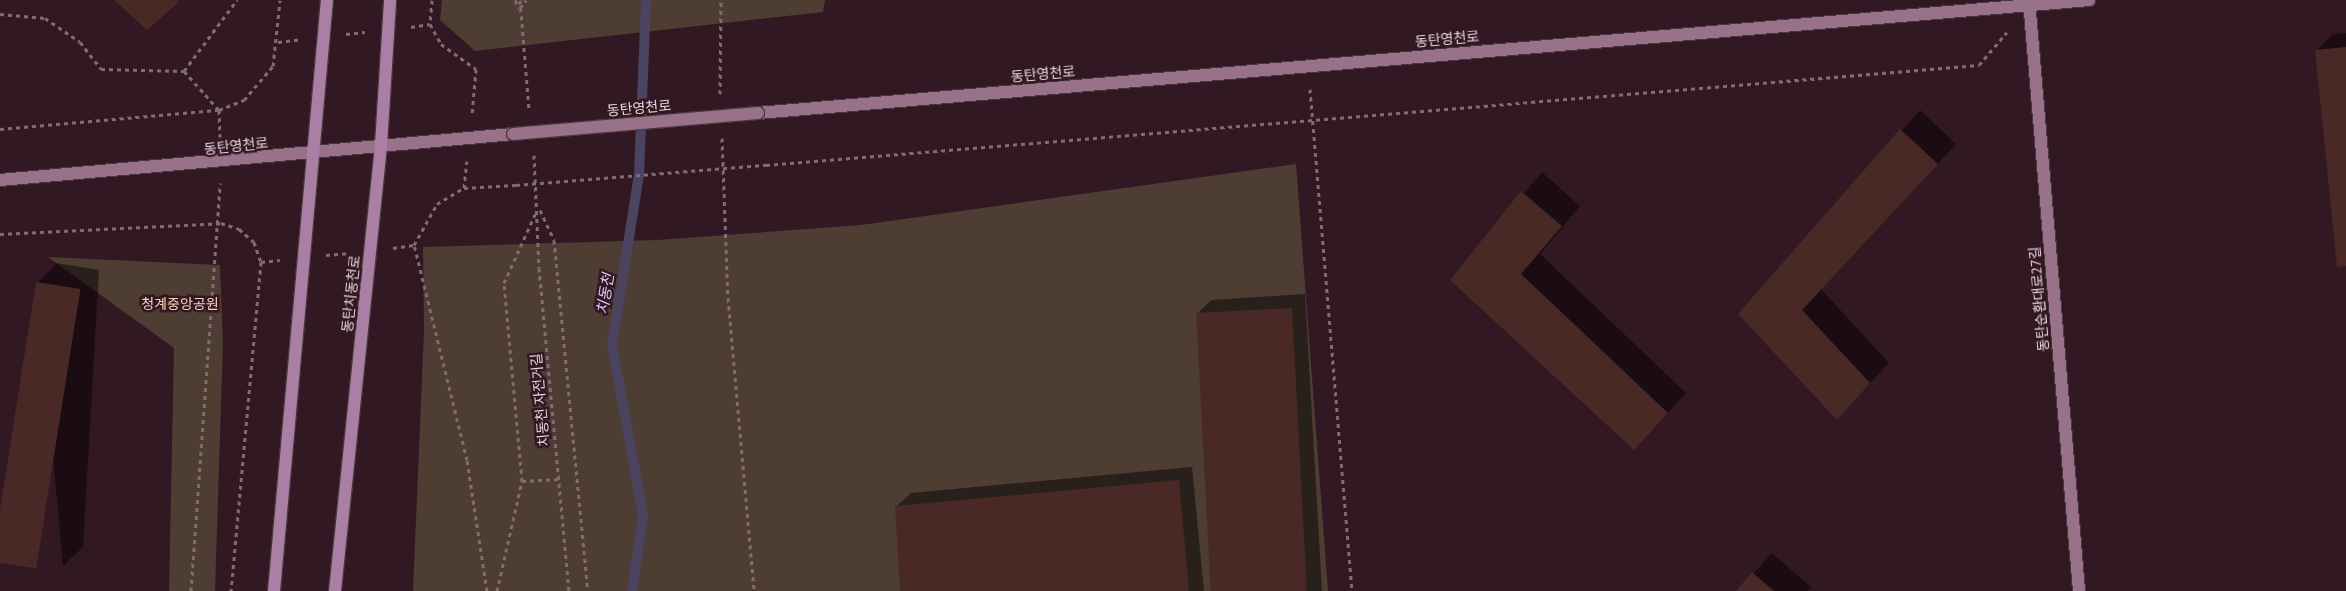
<!DOCTYPE html>
<html>
<head>
<meta charset="utf-8">
<style>
	body { margin:0 }
	#map { position:relative; width:2346px; height:591px; overflow:hidden; background:#321822; font-family:"PT Sans","Noto Sans KR",sans-serif }
	div>[style] { position:absolute }
	[style*='--x'] { left:calc(var(--x)*1px); top:calc(var(--y)*1px); width:calc(var(--w)*1px); rotate:calc(var(--a)*1deg) }
	.green>* { inset:0; background:#4d3d33 }
	.shadow>* { inset:0; background:#0007 }
	.stream>* { height:10px; margin:-5px; padding:0 5px; transform-origin:5px; border-radius:5px; background:#4b4460 }
	.building>* { inset:0; background:#482926; transform-origin:0 0 }
	.path>* { height:3px; margin-top:-1.5px; transform-origin:0; background:repeating-linear-gradient(90deg,#826b73 0 4px,transparent 0 8px) }
	.roads { filter:drop-shadow(1px 0 #4a363e) drop-shadow(-1px 0 #4a363e) drop-shadow(0 1px #4a363e) drop-shadow(0 -1px #4a363e) }
	.secondary>* { height:12px; margin:-6px; padding:0 6px; transform-origin:6px; border-radius:6px; background:#977289 }
	.primary>* { height:12px; margin:-6px; padding:0 6px; transform-origin:6px; border-radius:6px; background:#ab7fa4 }
	.path-bridge>* { height:3px; margin-top:-1.5px; transform-origin:0; background:repeating-linear-gradient(90deg,#826b73 0 4px,transparent 0 8px) }
	.bridges { filter:drop-shadow(1px 0 #4a363e) drop-shadow(-1px 0 #4a363e) drop-shadow(0 1px #4a363e) drop-shadow(0 -1px #4a363e) }
	.secondary-bridge>* { height:12px; margin:-6px; padding:0 6px; transform-origin:6px; border-radius:6px; background:#977289 }
	span { translate:-50% -50%; white-space:nowrap; text-align:center; line-height:1.15; -webkit-text-stroke:5px #321822; paint-order:stroke }
	.street-label { font-size:14px; color:#ead7dd }
	.park-label { font-size:14px; color:#fcd1b6 }
	.water-label { font-size:15px; color:#dacffc; font-style:italic }
</style>
</head>
<body>
<div id="map">
	<div class="green">
		<i style="clip-path:polygon(442px 0,825px 0,823px 12px,475px 51px,440px 20px)"></i>
		<i style="clip-path:polygon(1296px 164px,1328px 591px,413px 591px,424px 330px,423px 247px,657px 240px,861px 225px)"></i>
		<i style="clip-path:polygon(48px 257px,220px 265px,223px 343px,215px 591px,169px 591px,174px 348px)"></i>
	</div>
	<div class="shadow">
		<i style="clip-path:polygon(2346px 33px,2346px 265px,2317px 50px,2333px 34px)"></i>
		<i style="clip-path:polygon(1920px 110px,1956px 144px,1821px 289px,1889px 363px,1837px 418px,1740px 314px)"></i>
		<i style="clip-path:polygon(1542px 172px,1580px 206px,1540px 254px,1686px 393px,1654px 428px,1452px 280px)"></i>
		<i style="clip-path:polygon(57px 263px,99px 270px,83px 547px,63px 566px,37px 283px)"></i>
		<i style="clip-path:polygon(1305px 294px,1322px 591px,1222px 591px,1197px 314px,1211px 300px)"></i>
		<i style="clip-path:polygon(1192px 467px,1204px 591px,901px 591px,897px 506px,911px 493px)"></i>
		<i style="clip-path:polygon(1772px 553px,1811px 587px,1807px 591px,1738px 591px)"></i>
	</div>
	<div class="stream">
		<i style="--x:632;--y:591;--w:77;--a:-81.8"></i>
		<i style="--x:643;--y:515;--w:173;--a:-100.3"></i>
		<i style="--x:612;--y:345;--w:172;--a:-81"></i>
		<i style="--x:639;--y:175;--w:175;--a:-87.7"></i>
	</div>
	<div class="building">
		<i style="clip-path:polygon(114px 0,176px 0,179px 2px,147px 30px)"></i>
		<i style="clip-path:polygon(2346px 47px,2346px 266px,2337px 267px,2315px 50px)"></i>
		<i style="clip-path:polygon(1900px 129px,1938px 164px,1802px 310px,1870px 383px,1837px 420px,1738px 314px)"></i>
		<i style="clip-path:polygon(1521px 191px,1562px 226px,1521px 274px,1668px 413px,1634px 450px,1450px 280px)"></i>
		<i style="left:36px;top:282px;width:45px;height:283px;rotate:9deg"></i>
		<i style="left:1292px;top:308px;width:283px;height:96px;rotate:87deg"></i>
		<i style="clip-path:polygon(1179px 480px,1189px 591px,900px 591px,895px 506px)"></i>
		<i style="clip-path:polygon(1752px 572px,1774px 591px,1736px 591px)"></i>
	</div>
	<div class="path">
		<i style="--x:432;--y:0;--w:24;--a:95"></i>
		<i style="--x:430;--y:24;--w:23;--a:61"></i>
		<i style="--x:441;--y:44;--w:43;--a:35.5"></i>
		<i style="--x:476;--y:69;--w:46;--a:95"></i>
		<i style="--x:515;--y:0;--w:9;--a:63"></i>
		<i style="--x:520;--y:0;--w:109;--a:85.3"></i>
		<i style="--x:520;--y:8;--w:10;--a:-53"></i>
		<i style="--x:0;--y:14;--w:45;--a:5.1"></i>
		<i style="--x:45;--y:18;--w:42;--a:34.4"></i>
		<i style="--x:80;--y:42;--w:34;--a:52"></i>
		<i style="--x:101;--y:69;--w:83;--a:1.4"></i>
		<i style="--x:184;--y:71;--w:89;--a:-53.3"></i>
		<i style="--x:411;--y:27;--w:19;--a:-9"></i>
		<i style="--x:346;--y:34;--w:19;--a:-6"></i>
		<i style="--x:278;--y:42;--w:23;--a:-7"></i>
		<i style="--x:184;--y:71;--w:52;--a:48.1"></i>
		<i style="--x:219;--y:110;--w:27;--a:88"></i>
		<i style="--x:1310;--y:89;--w:504;--a:85.22"></i>
		<i style="--x:720;--y:94;--w:94;--a:-89.4"></i>
		<i style="--x:0;--y:129;--w:220;--a:-5"></i>
		<i style="--x:219;--y:110;--w:27;--a:-22"></i>
		<i style="--x:244;--y:100;--w:45;--a:-49.5"></i>
		<i style="--x:273;--y:66;--w:66;--a:-83.9"></i>
		<i style="--x:722;--y:138;--w:160;--a:87.9"></i>
		<i style="--x:728;--y:298;--w:294;--a:84.9"></i>
		<i style="--x:534;--y:155;--w:113;--a:87.5"></i>
		<i style="--x:539;--y:268;--w:324;--a:84.7"></i>
		<i style="--x:766;--y:165;--w:1217;--a:-4.71"></i>
		<i style="--x:1979;--y:65;--w:43;--a:-49.7"></i>
		<i style="--x:464;--y:188;--w:27;--a:-84"></i>
		<i style="--x:540;--y:210;--w:33;--a:65"></i>
		<i style="--x:554;--y:240;--w:353;--a:84.5"></i>
		<i style="--x:0;--y:234;--w:221;--a:-2.8"></i>
		<i style="--x:221;--y:223;--w:19;--a:18"></i>
		<i style="--x:239;--y:229;--w:20;--a:41"></i>
		<i style="--x:254;--y:242;--w:21;--a:71"></i>
		<i style="--x:261;--y:262;--w:330;--a:95.2"></i>
		<i style="--x:393;--y:248;--w:21;--a:-8"></i>
		<i style="--x:326;--y:255;--w:21;--a:-5"></i>
		<i style="--x:261;--y:262;--w:19;--a:-6"></i>
		<i style="--x:522;--y:481;--w:37;--a:-3"></i>
		<i style="--x:191;--y:591;--w:409;--a:-85.9"></i>
		<i style="--x:487;--y:591;--w:133;--a:-98.7"></i>
		<i style="--x:467;--y:460;--w:221;--a:-103.8"></i>
		<i style="--x:414;--y:245;--w:47;--a:-60.7"></i>
		<i style="--x:437;--y:204;--w:31;--a:-31"></i>
		<i style="--x:464;--y:188;--w:52;--a:-3.3"></i>
		<i style="--x:497;--y:591;--w:113;--a:-77.2"></i>
		<i style="--x:522;--y:481;--w:199;--a:-95.2"></i>
		<i style="--x:504;--y:283;--w:80;--a:-65.7"></i>
	</div>
	<div class="roads">
		<div class="secondary">
			<i style="--x:2029;--y:0;--w:593;--a:85.16"></i>
			<i style="--x:758;--y:113;--w:1336;--a:-4.85"></i>
			<i style="--x:0;--y:180;--w:515;--a:-5.12"></i>
		</div>
		<div class="primary">
			<i style="--x:274;--y:591;--w:593;--a:-84.88"></i>
			<i style="--x:335;--y:591;--w:448;--a:-84.1"></i>
			<i style="--x:381;--y:145;--w:145;--a:-86.4"></i>
		</div>
	</div>
	<div class="path-bridge">
		<i style="--x:516;--y:185;--w:251;--a:-4.6"></i>
	</div>
	<div class="bridges">
		<div class="secondary-bridge">
			<i style="--x:513;--y:134;--w:246;--a:-4.9"></i>
		</div>
	</div>
	<div class="street-label">
		<span style="left:1447px;top:39px;rotate:-5deg">동탄영천로</span>
		<span style="left:1043px;top:74px;rotate:-5deg">동탄영천로</span>
		<span style="left:639px;top:108px;rotate:-5deg">동탄영천로</span>
		<span style="left:236px;top:146px;rotate:-6deg">동탄영천로</span>
		<span style="left:351px;top:294px;rotate:-84deg">동탄치동천로</span>
		<span style="left:2039px;top:299px;rotate:-95deg">동탄순환대로27길</span>
		<span style="left:540px;top:400px;rotate:-95deg">치동천 자전거길</span>
	</div>
	<div class="park-label">
		<span style="left:180px;top:304px">청계중앙공원</span>
	</div>
	<div class="water-label">
		<span style="left:605px;top:294px;rotate:-81deg">치동천</span>
	</div>
</div>
</body>
</html>
